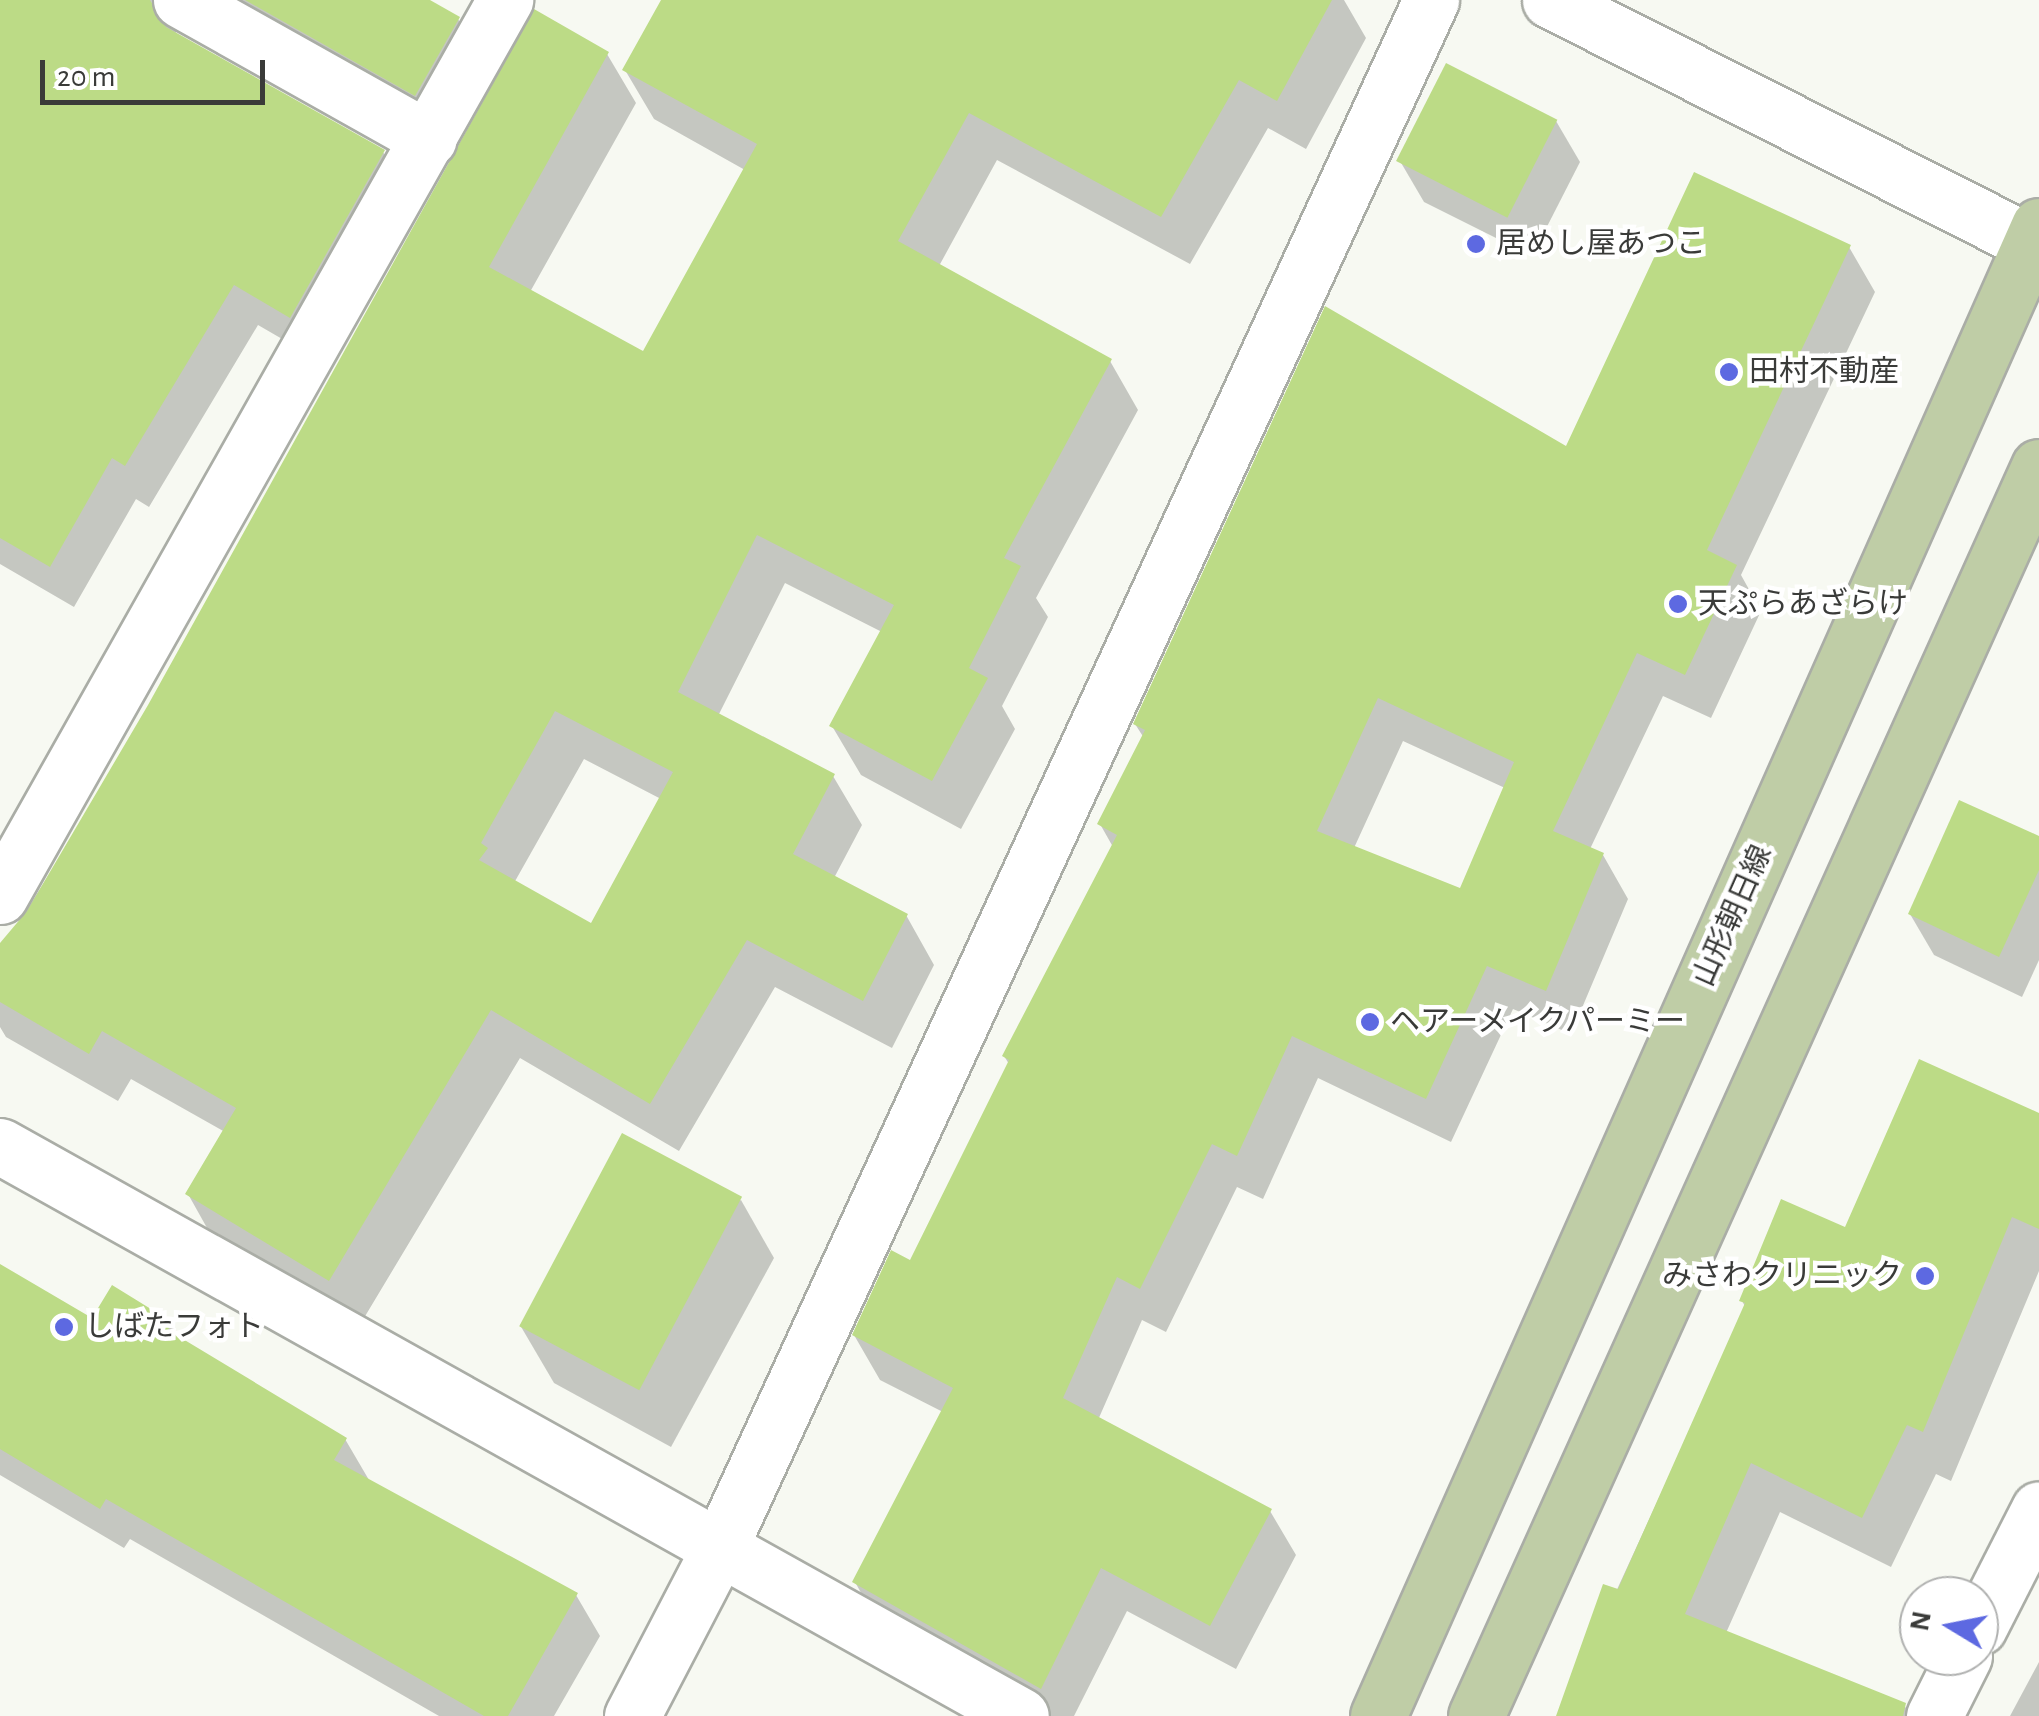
<!DOCTYPE html>
<html>
<head>
<meta charset="utf-8">
<style>
	body { margin:0 }
	#map { position:relative; width:2039px; height:1716px; overflow:hidden; background:#f7f9f2; font-family:"Alegreya Sans","Noto Sans JP",sans-serif }
	div>[style] { position:absolute }
	[style*='--x'] { left:calc(var(--x)*1px); top:calc(var(--y)*1px); width:calc(var(--w)*1px); rotate:calc(var(--a)*1deg) }
	.shadow>* { inset:0; background:#0003 }
	.building>* { inset:0; background:#bcdb86; transform-origin:0 0 }
	.roads { filter:drop-shadow(2px 0 #aaada6) drop-shadow(-2px 0 #aaada6) drop-shadow(0 2px #aaada6) drop-shadow(0 -2px #aaada6) }
	.minor>* { height:55px; margin:-27.5px; padding:0 27.5px; transform-origin:27.5px; border-radius:27.5px; background:#fff }
	.major>* { height:55px; margin:-27.5px; padding:0 27.5px; transform-origin:27.5px; border-radius:27.5px; background:#bfcda6 }
	.dots>* { width:28px; height:28px; translate:-50% -50%; box-sizing:border-box; border:5px solid #fff; border-radius:50% }
	span { translate:-50% -50%; white-space:nowrap; text-align:center; line-height:1.15; -webkit-text-stroke:9px #fff; paint-order:stroke }
	.poi-label { font-size:30px; color:#3a3b39 }
	.left { translate:0 -50%; text-align:left }
	.right { translate:-100% -50%; text-align:right }
	.street-label { font-size:30px; color:#3a3b39 }
	.north { position:absolute; left:1899px; top:1576px; width:100px; height:100px; box-sizing:border-box; background:#fff; border:2px solid #b0b1b0; border-radius:50%; rotate:280deg; font-size:28px; font-weight:700; line-height:40px; text-align:center; color:#3a3b39 }
	.north::after { content:''; display:block; margin:auto; width:35px; height:45px; background:#5d69e1; clip-path:polygon(50% 0,100% 100%,50% 72%,0 100%) }
	.scale { position:absolute; left:40px; top:60px; width:225px; height:45px; box-sizing:border-box; border:5px solid #3a3b39; border-top:0; padding-left:12px; font-size:30px; line-height:35px; white-space:nowrap; color:#3a3b39; -webkit-text-stroke:8px #fff; paint-order:stroke }
</style>
</head>
<body>
<div id="map">
	<div class="shadow">
		<i style="clip-path:polygon(0 0,425px 0,458px 19px,482px 61px,440px 136px,178px 26px,175px 35px,383px 152px,407px 194px,315px 358px,258px 325px,149px 507px,136px 499px,74px 607px,0 564px)"></i>
		<i style="clip-path:polygon(evenodd,662px 0,1344px 0,1366px 38px,1306px 149px,1268px 128px,1190px 264px,997px 160px,939px 266px,1110px 361px,1138px 410px,1036px 598px,1048px 617px,1002px 706px,1015px 729px,961px 829px,861px 775px,832px 726px,882px 632px,785px 583px,718px 716px,833px 776px,862px 825px,834px 878px,906px 915px,934px 965px,892px 1048px,775px 987px,679px 1151px,520px 1058px,358px 1328px,216px 1244px,188px 1194px,225px 1132px,131px 1079px,118px 1101px,6px 1037px,0 1027px,0 952px,94px 804px,607px 54px,636px 103px,530px 292px,644px 354px,745px 170px,654px 119px,625px 70px,662px 0,584px 759px,661px 799px,592px 927px,514px 883px,584px 759px)"></i>
		<i style="clip-path:polygon(1556px 121px,1580px 162px,1532px 256px,1424px 202px,1400px 161px)"></i>
		<i style="clip-path:polygon(evenodd,1849px 247px,1875px 292px,1741px 575px,1761px 611px,1711px 718px,1663px 696px,1590px 849px,1603px 855px,1628px 899px,1571px 1034px,1513px 1009px,1451px 1142px,1318px 1078px,1263px 1199px,1237px 1187px,1166px 1332px,1142px 1320px,1098px 1420px,1270px 1511px,1296px 1555px,1236px 1669px,1127px 1611px,1074px 1716px,1039px 1716px,880px 1627px,855px 1582px,943px 1412px,880px 1380px,854px 1335px,911px 1263px,1009px 1064px,1004px 1056px,1113px 847px,1100px 824px,1144px 738px,1135px 724px,1567px 450px,1849px 247px,1403px 741px,1505px 788px,1462px 891px,1354px 848px,1403px 741px)"></i>
		<i style="clip-path:polygon(2039px 839px,2039px 960px,2022px 997px,1934px 955px,1910px 914px)"></i>
		<i style="clip-path:polygon(2039px 1116px,2039px 1271px,1951px 1481px,1936px 1474px,1891px 1567px,1780px 1512px,1726px 1633px,1904px 1705px,1911px 1716px,1559px 1716px,1746px 1308px,1742px 1301px)"></i>
		<i style="clip-path:polygon(741px 1200px,774px 1258px,671px 1447px,554px 1383px,520px 1325px)"></i>
		<i style="clip-path:polygon(0 1265px,93px 1321px,171px 1324px,180px 1340px,345px 1439px,369px 1480px,576px 1595px,600px 1636px,554px 1716px,439px 1716px,130px 1539px,124px 1548px,0 1475px)"></i>
		<i style="clip-path:polygon(2039px 1662px,2039px 1716px,2010px 1716px)"></i>
	</div>
	<div class="building">
		<i style="clip-path:polygon(0 0,150px 0,166px 27px,385px 150px,290px 318px,234px 285px,125px 466px,112px 458px,50px 567px,0 538px)"></i>
		<i style="clip-path:polygon(245px 0,430px 0,460px 17px,415px 96px)"></i>
		<i style="clip-path:polygon(evenodd,661px 0,1332px 0,1277px 101px,1239px 80px,1161px 217px,969px 113px,898px 241px,1112px 359px,1004px 558px,1021px 566px,969px 668px,988px 678px,932px 781px,829px 726px,894px 605px,757px 535px,678px 692px,835px 774px,793px 854px,908px 914px,863px 1001px,747px 940px,650px 1104px,491px 1010px,329px 1281px,185px 1194px,236px 1108px,102px 1031px,89px 1054px,0 1002px,0 943px,27px 911px,148px 705px,534px 9px,609px 52px,489px 267px,643px 351px,757px 144px,622px 70px,661px 0,555px 711px,673px 772px,591px 923px,479px 860px,488px 848px,481px 843px,555px 711px)"></i>
		<i style="left:1446px;top:63px;width:125px;height:110px;rotate:27deg"></i>
		<i style="clip-path:polygon(evenodd,1694px 172px,1851px 245px,1707px 550px,1737px 565px,1685px 675px,1637px 653px,1553px 831px,1604px 853px,1546px 991px,1487px 966px,1426px 1099px,1292px 1036px,1237px 1156px,1212px 1144px,1140px 1289px,1117px 1277px,1063px 1398px,1272px 1509px,1210px 1626px,1101px 1568px,1041px 1689px,852px 1582px,953px 1388px,852px 1335px,891px 1250px,910px 1260px,1009px 1060px,1002px 1056px,1117px 835px,1097px 824px,1145px 730px,1133px 724px,1325px 306px,1566px 446px,1694px 172px,1378px 698px,1514px 762px,1460px 888px,1317px 831px,1378px 698px)"></i>
		<i style="clip-path:polygon(1959px 800px,2039px 836px,2039px 870px,1999px 957px,1908px 914px)"></i>
		<i style="clip-path:polygon(1919px 1059px,2039px 1113px,2039px 1229px,2012px 1217px,1923px 1432px,1907px 1425px,1862px 1518px,1751px 1463px,1685px 1614px,1906px 1703px,1903px 1716px,1556px 1716px,1603px 1584px,1618px 1589px,1745px 1303px,1739px 1301px,1781px 1199px,1845px 1227px)"></i>
		<i style="left:622px;top:1133px;width:136px;height:219px;rotate:28deg"></i>
		<i style="clip-path:polygon(0 1264px,92px 1318px,112px 1285px,172px 1322px,168px 1330px,347px 1438px,334px 1460px,578px 1593px,508px 1716px,484px 1716px,106px 1499px,100px 1509px,0 1449px)"></i>
	</div>
	<div class="roads">
		<div class="minor">
			<i style="--x:181;--y:0;--w:284;--a:29.3"></i>
			<i style="--x:1550;--y:0;--w:548;--a:26.8"></i>
			<i style="--x:0;--y:896;--w:1029;--a:-60.59"></i>
			<i style="--x:0;--y:1146;--w:1169;--a:29.17"></i>
			<i style="--x:1979;--y:1627;--w:132;--a:-63"></i>
			<i style="--x:632;--y:1716;--w:186;--a:-62.5"></i>
			<i style="--x:718;--y:1551;--w:1707;--a:-65.31"></i>
			<i style="--x:1934;--y:1716;--w:67;--a:-63.4"></i>
		</div>
		<div class="major">
			<i style="--x:1378;--y:1716;--w:1630;--a:-66.08"></i>
			<i style="--x:1476;--y:1716;--w:1370;--a:-65.74"></i>
		</div>
	</div>
	<div class="dots">
		<i style="left:1476px;top:244px;background:#5d69e1"></i>
		<i style="left:1729px;top:372px;background:#5d69e1"></i>
		<i style="left:1678px;top:604px;background:#5d69e1"></i>
		<i style="left:1370px;top:1022px;background:#5d69e1"></i>
		<i style="left:1925px;top:1276px;background:#5d69e1"></i>
		<i style="left:64px;top:1327px;background:#5d69e1"></i>
	</div>
	<div class="poi-label">
		<span class="left" style="left:1496px;top:244px">居めし屋あつこ</span>
		<span class="left" style="left:1749px;top:372px">田村不動産</span>
		<span class="left" style="left:1698px;top:604px">天ぷらあざらけ</span>
		<span class="left" style="left:1390px;top:1022px">ヘアーメイクパーミー</span>
		<span class="right" style="left:1902px;top:1276px">みさわクリニック</span>
		<span class="left" style="left:84px;top:1327px">しばたフォト</span>
	</div>
	<div class="street-label">
		<span style="left:1733px;top:916px;rotate:-66deg">山形朝日線</span>
	</div>
	<div class="north">N</div>
	<div class="scale">20 m</div>
</div>
</body>
</html>
